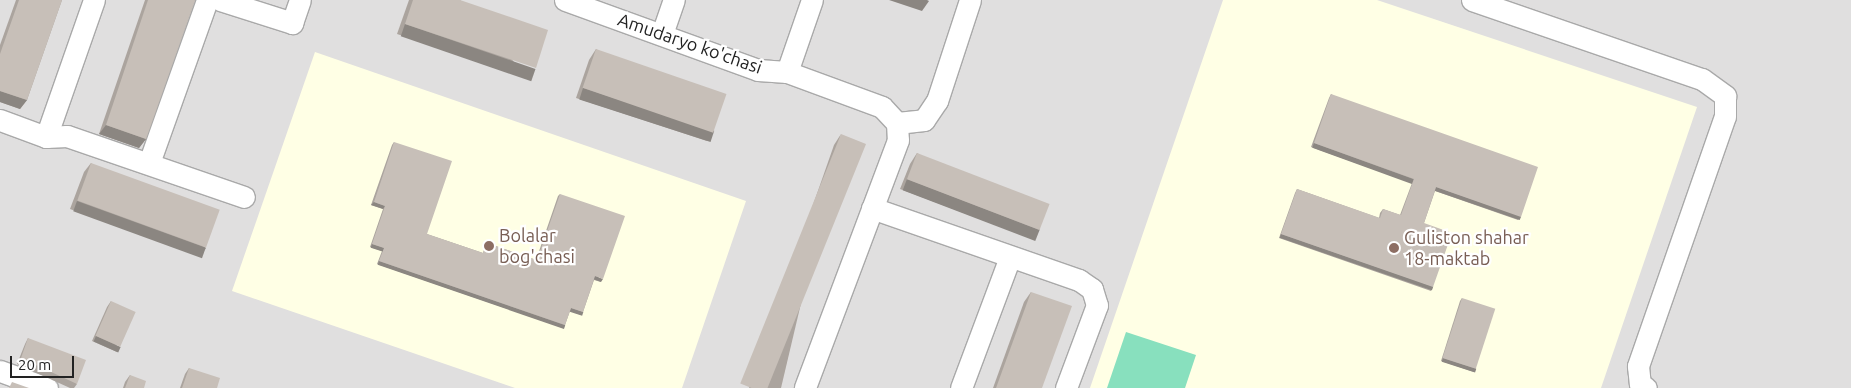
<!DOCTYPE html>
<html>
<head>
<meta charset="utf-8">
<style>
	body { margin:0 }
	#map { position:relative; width:1851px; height:388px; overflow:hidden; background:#f2efe9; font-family:Ubuntu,sans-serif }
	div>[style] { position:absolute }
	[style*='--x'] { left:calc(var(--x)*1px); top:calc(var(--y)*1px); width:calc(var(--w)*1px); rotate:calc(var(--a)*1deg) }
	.residential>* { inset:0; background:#e0dfdf; transform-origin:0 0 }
	.education>* { inset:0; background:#ffffe5 }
	.pitch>* { inset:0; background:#88e0be }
	.roads { filter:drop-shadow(1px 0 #a9a9a9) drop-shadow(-1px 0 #a9a9a9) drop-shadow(0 1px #a9a9a9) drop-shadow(0 -1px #a9a9a9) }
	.minor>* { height:21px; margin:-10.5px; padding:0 10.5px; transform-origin:10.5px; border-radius:10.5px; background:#fff }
	.wall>* { inset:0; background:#aba49e }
	.shaded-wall>* { inset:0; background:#8b8681; transform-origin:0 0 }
	.building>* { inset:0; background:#c7bfb8; transform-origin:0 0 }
	.dots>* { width:14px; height:14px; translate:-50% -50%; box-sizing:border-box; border:2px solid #fff; border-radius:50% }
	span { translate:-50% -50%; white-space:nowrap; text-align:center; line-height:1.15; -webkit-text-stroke:4.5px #fff; paint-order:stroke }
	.street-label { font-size:18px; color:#222 }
	.education-label { font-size:18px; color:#785e54 }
	.left { translate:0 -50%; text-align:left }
	.scale { position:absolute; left:10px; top:356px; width:64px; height:22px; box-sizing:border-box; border:2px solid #222; border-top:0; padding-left:6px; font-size:15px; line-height:18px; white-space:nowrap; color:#222; -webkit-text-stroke:4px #fff; paint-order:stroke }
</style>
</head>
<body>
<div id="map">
	<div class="residential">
		<i style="left:0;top:0;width:1851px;height:388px"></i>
	</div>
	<div class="education">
		<i style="clip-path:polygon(1223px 0,1377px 0,1697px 107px,1601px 388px,1090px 388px)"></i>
		<i style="clip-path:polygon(315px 52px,746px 201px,682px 388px,515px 388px,232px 291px)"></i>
	</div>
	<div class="pitch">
		<i style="clip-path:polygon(1126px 332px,1196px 355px,1185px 388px,1107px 388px)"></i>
	</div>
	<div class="roads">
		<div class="minor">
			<i style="--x:220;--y:0;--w:76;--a:17.7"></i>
			<i style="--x:292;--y:23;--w:24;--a:-71"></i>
			<i style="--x:565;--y:0;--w:205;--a:19.9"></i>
			<i style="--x:758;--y:70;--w:29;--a:4"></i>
			<i style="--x:787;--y:72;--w:101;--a:20.2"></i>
			<i style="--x:882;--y:107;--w:22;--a:47"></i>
			<i style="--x:897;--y:123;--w:17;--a:87"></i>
			<i style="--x:898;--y:140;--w:265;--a:110.6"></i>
			<i style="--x:1472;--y:0;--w:243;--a:19"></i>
			<i style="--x:1702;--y:79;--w:29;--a:36"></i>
			<i style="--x:1725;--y:96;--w:20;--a:90"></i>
			<i style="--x:1725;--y:116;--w:265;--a:109.2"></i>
			<i style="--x:1638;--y:366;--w:18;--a:84"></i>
			<i style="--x:1640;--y:384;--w:7;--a:34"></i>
			<i style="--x:662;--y:34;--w:36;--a:-71"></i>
			<i style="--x:787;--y:72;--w:76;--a:-70.9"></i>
			<i style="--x:0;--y:120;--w:49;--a:20.3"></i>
			<i style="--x:46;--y:137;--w:21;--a:-3"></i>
			<i style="--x:67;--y:136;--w:187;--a:19"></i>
			<i style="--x:897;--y:123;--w:27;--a:-6"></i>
			<i style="--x:924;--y:120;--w:23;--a:-56"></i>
			<i style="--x:937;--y:101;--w:106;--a:-71.9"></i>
			<i style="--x:46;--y:137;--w:145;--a:-70.7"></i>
			<i style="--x:149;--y:163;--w:173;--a:-70.4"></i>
			<i style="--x:872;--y:208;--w:219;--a:19.2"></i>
			<i style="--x:1079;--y:280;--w:16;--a:35"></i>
			<i style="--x:1092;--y:289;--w:17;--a:73"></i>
			<i style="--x:1097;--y:305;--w:89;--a:110.5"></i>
			<i style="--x:0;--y:371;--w:50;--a:19.9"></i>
			<i style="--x:961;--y:388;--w:140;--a:-69.5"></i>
		</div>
	</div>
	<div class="wall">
		<i style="clip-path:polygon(16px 0,62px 0,27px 100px,20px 109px,0 102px,0 45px)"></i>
		<i style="clip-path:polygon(145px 0,195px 0,146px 139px,139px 148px,99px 134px)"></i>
		<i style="clip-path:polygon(409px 0,460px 0,528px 78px,397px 34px)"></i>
		<i style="clip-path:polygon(596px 49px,714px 131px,707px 141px,576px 98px,589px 60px)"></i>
		<i style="clip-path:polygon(1331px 94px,1521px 217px,1518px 220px,1435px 191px,1424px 223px,1433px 287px,1431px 291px,1279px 238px,1295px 193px,1297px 189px,1379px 218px,1380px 213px,1383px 209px,1400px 215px,1412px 183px,1311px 147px,1329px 98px)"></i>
		<i style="clip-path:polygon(841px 134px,781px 388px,749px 388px,834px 145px)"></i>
		<i style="clip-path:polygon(394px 142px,427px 234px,483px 253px,485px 246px,487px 243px,536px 260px,558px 196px,560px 194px,601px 282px,594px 280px,583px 312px,581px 315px,570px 311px,565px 325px,563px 328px,377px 264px,382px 251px,370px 247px,383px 209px,371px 205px,392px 145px)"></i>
		<i style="clip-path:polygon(917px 153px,1040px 229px,1033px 239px,900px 189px,910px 164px)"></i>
		<i style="clip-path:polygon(91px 163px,206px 248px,200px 256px,70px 209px,84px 172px)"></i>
		<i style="clip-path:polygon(1031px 292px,1042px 388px,993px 388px,1024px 302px)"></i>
		<i style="clip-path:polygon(1462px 298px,1476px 369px,1474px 372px,1441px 361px,1460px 301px)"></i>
		<i style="clip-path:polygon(111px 301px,117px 352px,92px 341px,107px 307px)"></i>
		<i style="clip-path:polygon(28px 338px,77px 384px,74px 388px,70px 388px,17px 364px,25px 344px)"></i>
		<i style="clip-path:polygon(189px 368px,217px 388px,180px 388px,185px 374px)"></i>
		<i style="clip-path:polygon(130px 375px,144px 388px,123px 388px,125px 382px)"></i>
	</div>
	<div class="shaded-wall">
		<i style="clip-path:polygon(889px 0,927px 0,929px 1px,922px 11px)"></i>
		<i style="left:405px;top:24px;width:138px;height:13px;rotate:19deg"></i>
		<i style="left:583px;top:88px;width:138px;height:12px;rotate:18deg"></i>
		<i style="clip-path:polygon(0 91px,27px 100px,20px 109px,0 102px)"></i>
		<i style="clip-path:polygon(106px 125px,146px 139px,139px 148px,99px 134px)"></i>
		<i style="left:1314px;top:143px;width:106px;height:5px;rotate:20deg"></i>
		<i style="left:907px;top:179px;width:142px;height:12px;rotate:21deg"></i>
		<i style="left:1436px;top:187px;width:90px;height:4px;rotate:19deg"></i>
		<i style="left:77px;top:201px;width:137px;height:11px;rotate:20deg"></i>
		<i style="clip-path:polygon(374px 202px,385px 206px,383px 209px,371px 205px)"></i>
		<i style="left:1281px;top:234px;width:161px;height:4px;rotate:19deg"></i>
		<i style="left:372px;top:244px;width:13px;height:4px;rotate:18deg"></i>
		<i style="left:379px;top:261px;width:197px;height:4px;rotate:19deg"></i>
		<i style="clip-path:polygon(595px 276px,603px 279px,601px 282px,593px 279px)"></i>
		<i style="left:571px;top:308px;width:13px;height:4px;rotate:18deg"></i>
		<i style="left:96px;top:336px;width:27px;height:6px;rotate:24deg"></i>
		<i style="left:1443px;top:358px;width:35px;height:4px;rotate:18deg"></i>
	</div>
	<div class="building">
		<i style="clip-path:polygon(19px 0,62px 0,27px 100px,0 91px,0 54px)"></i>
		<i style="clip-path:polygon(148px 0,195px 0,146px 139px,106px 125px)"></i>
		<i style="clip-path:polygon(413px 0,460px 0,548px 30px,536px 68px,405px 24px)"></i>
		<i style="left:596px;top:49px;width:138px;height:41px;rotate:19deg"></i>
		<i style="clip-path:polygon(1331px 94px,1538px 167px,1521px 217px,1436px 187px,1424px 223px,1452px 233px,1433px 287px,1281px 234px,1297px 189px,1380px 218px,1383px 209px,1401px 215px,1414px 179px,1314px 143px)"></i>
		<i style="left:841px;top:134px;width:27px;height:269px;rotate:22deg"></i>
		<i style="clip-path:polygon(394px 142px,452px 161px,427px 234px,483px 253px,487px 243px,537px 260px,560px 194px,625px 216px,603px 279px,595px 276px,583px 312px,571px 308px,565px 325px,379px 261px,384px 248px,372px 244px,385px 206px,374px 202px)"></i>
		<i style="left:917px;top:153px;width:142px;height:28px;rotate:21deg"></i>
		<i style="left:91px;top:163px;width:137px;height:40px;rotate:20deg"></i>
		<i style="clip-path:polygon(1031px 292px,1072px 306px,1042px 388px,996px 388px)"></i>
		<i style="left:1462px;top:298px;width:35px;height:63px;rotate:18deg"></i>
		<i style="left:111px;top:301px;width:27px;height:38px;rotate:24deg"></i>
		<i style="clip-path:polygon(28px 338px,86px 360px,77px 384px,21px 358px)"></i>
		<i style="clip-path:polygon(189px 368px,220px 378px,217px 388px,182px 388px)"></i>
		<i style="clip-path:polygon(130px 375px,146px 381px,144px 388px,125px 388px)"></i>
		<i style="clip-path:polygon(12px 382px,29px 388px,9px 388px)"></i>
	</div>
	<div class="dots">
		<i style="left:489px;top:246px;background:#8d6e63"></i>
		<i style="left:1394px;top:248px;background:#8d6e63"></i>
	</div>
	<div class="street-label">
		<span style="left:690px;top:43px;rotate:19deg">Amudaryo ko'chasi</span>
	</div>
	<div class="education-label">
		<span class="left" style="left:499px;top:246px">Bolalar<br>bog'chasi</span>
		<span class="left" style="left:1404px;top:248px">Guliston shahar<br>18-maktab</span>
	</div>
	<div class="scale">20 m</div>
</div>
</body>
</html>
